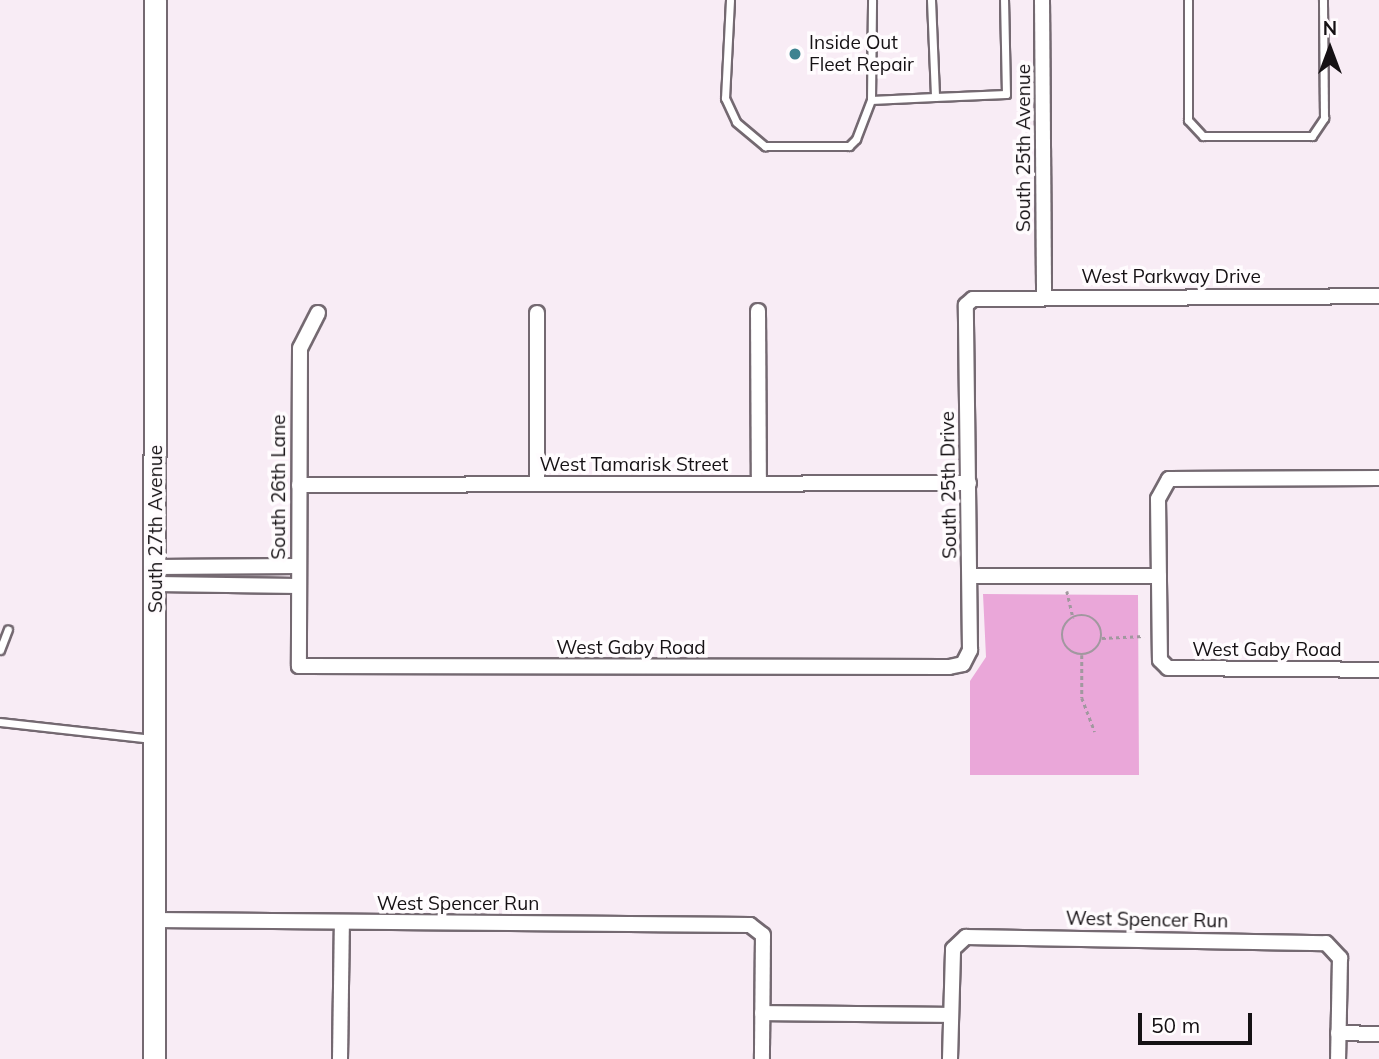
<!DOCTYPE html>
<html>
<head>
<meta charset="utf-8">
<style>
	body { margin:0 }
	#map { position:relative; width:1379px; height:1059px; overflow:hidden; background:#f8ecf5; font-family:Mulish,sans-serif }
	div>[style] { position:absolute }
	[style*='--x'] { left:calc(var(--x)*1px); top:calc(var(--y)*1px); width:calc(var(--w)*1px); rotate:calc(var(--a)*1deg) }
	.green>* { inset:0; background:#eaa7d9 }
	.path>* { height:2.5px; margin-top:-1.25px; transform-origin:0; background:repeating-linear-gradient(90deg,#a1989f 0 3.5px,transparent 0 7px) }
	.path>.ring { margin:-1.25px; padding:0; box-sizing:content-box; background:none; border:2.5px solid #a1989f; border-radius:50% }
	.roads { filter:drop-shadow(2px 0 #746971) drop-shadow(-2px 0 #746971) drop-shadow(0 2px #746971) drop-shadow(0 -2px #746971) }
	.service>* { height:7px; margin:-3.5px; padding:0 3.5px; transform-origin:3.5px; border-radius:3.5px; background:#fff }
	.minor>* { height:14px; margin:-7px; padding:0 7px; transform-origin:7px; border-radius:7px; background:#fff }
	.secondary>* { height:21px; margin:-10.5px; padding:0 10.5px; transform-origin:10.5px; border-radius:10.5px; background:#fff }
	.dots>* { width:19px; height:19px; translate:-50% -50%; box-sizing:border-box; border:4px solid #fffcfe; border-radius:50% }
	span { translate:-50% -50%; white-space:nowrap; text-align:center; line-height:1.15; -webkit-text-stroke:7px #fffcfe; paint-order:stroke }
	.poi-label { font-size:19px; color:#151114 }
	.left { translate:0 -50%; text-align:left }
	.street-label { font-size:19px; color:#151114 }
	.north { position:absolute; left:1295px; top:14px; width:70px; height:70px; -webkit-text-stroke:5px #fffcfe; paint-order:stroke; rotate:0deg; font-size:19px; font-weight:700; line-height:28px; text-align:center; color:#151114 }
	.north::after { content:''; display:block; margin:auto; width:24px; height:32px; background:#151114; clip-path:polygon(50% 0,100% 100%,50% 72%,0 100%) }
	.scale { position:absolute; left:1138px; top:1013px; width:114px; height:32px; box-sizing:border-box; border:4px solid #151114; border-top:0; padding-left:9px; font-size:21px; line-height:24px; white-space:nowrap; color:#151114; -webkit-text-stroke:5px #fffcfe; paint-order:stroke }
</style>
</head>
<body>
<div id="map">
	<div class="green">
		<i style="clip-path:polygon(983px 594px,1138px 595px,1139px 775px,970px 775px,970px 681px,986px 657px)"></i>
	</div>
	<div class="path">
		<i style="--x:1067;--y:591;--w:28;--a:77"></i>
		<i class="ring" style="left:1062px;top:615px;width:37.5px;height:37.5px"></i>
		<i style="--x:1102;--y:638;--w:42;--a:-2.7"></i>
		<i style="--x:1082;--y:655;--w:43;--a:90"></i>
		<i style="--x:1082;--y:698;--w:36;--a:69"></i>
	</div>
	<div class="roads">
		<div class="service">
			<i style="--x:730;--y:0;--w:98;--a:92.9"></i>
			<i style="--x:725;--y:98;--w:26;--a:65"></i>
			<i style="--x:736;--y:122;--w:38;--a:40"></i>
			<i style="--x:765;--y:146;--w:84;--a:0"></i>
			<i style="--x:849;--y:146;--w:10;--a:-45"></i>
			<i style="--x:856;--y:139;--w:42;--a:-69"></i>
			<i style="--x:871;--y:100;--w:100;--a:-89.4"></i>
			<i style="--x:931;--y:0;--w:97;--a:87.6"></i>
			<i style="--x:935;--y:97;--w:71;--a:-2.4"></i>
			<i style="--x:1006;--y:94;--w:94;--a:-91.2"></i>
			<i style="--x:1188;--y:0;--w:120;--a:90"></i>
			<i style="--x:1188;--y:120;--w:22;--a:47"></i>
			<i style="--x:1203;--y:136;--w:109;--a:0"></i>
			<i style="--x:1312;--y:136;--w:22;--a:-56"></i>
			<i style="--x:1324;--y:118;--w:118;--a:-90.5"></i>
			<i style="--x:871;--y:100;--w:64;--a:-2.7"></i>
			<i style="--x:0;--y:650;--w:22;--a:-69"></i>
			<i style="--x:0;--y:722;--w:152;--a:6.4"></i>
		</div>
		<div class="minor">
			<i style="--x:1042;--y:0;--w:296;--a:89.6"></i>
			<i style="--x:758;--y:311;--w:173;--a:89.7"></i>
			<i style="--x:318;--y:313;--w:39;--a:117"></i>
			<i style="--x:300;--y:348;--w:318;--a:90.2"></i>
			<i style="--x:299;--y:666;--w:650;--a:0.09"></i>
			<i style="--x:949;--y:667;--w:14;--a:-12"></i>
			<i style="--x:963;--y:664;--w:16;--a:-63"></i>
			<i style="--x:970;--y:650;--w:345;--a:-90.7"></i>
			<i style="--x:966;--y:305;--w:9;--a:-41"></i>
			<i style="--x:973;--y:299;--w:406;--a:-0.4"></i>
			<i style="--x:1379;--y:478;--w:210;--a:179.7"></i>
			<i style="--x:1169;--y:479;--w:23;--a:119"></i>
			<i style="--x:1158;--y:499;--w:161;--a:89.3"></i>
			<i style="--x:1160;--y:660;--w:11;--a:45"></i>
			<i style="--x:1168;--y:668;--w:211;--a:0.5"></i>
			<i style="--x:537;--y:484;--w:171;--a:-90"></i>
			<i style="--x:299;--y:485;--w:670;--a:-0.17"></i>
			<i style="--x:156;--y:567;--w:142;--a:-0.4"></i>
			<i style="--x:970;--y:576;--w:189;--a:0"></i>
			<i style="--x:156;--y:584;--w:142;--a:0.8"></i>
			<i style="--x:154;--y:920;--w:596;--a:0.48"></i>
			<i style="--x:750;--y:925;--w:16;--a:38"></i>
			<i style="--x:763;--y:935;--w:124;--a:90.5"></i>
			<i style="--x:762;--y:1013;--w:189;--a:0.6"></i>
			<i style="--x:1338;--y:1033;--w:41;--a:1.4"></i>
			<i style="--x:340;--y:1059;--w:137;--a:-89.2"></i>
			<i style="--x:950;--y:1059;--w:110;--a:-88.4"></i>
			<i style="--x:953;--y:949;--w:18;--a:-43"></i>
			<i style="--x:966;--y:937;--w:360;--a:1"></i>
			<i style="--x:1326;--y:943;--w:21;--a:47"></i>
			<i style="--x:1340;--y:958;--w:101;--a:91.1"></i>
		</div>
		<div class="secondary">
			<i style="--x:154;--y:1059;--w:1059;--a:-89.95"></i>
		</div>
	</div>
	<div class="dots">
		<i style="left:795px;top:54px;background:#3e8391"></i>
	</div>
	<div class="poi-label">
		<span class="left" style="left:809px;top:54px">Inside Out<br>Fleet Repair</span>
	</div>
	<div class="street-label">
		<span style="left:1024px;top:148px;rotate:-90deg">South 25th Avenue</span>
		<span style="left:1171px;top:277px">West Parkway Drive</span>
		<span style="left:634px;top:465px">West Tamarisk Street</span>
		<span style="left:949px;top:485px;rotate:-91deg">South 25th Drive</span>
		<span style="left:279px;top:487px;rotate:-90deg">South 26th Lane</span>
		<span style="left:156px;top:529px;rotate:-90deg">South 27th Avenue</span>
		<span style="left:631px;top:648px">West Gaby Road</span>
		<span style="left:1267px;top:650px">West Gaby Road</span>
		<span style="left:458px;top:904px">West Spencer Run</span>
		<span style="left:1147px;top:920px;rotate:1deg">West Spencer Run</span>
	</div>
	<div class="north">N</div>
	<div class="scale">50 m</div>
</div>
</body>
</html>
